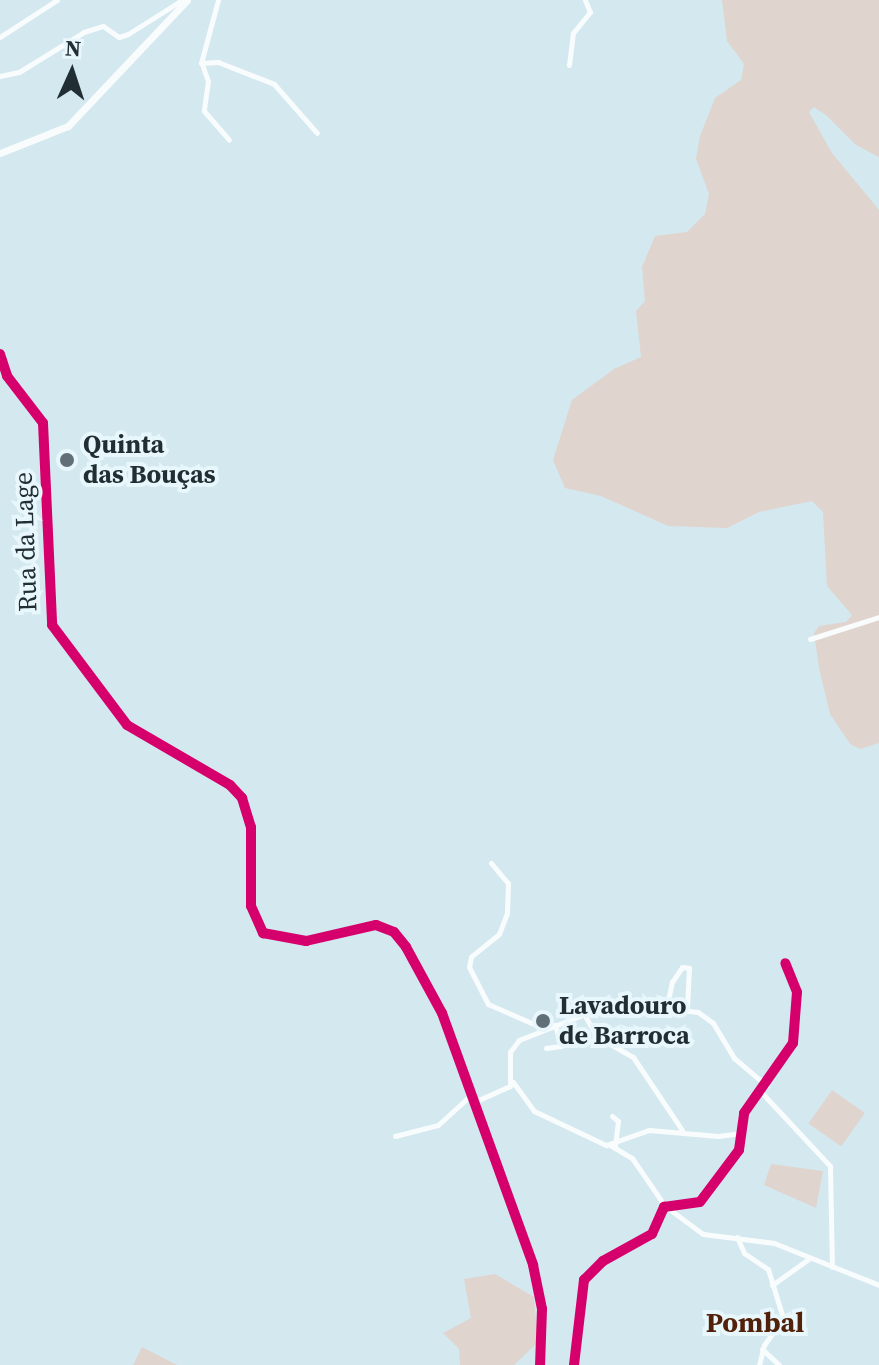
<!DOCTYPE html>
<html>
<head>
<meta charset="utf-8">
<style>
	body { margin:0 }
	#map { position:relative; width:879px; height:1365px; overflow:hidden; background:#d4e8f0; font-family:"Source Serif 4",serif }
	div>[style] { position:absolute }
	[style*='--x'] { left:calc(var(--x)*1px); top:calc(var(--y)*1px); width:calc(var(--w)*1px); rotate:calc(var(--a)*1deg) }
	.green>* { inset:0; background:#e0d4ce; transform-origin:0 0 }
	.street>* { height:5px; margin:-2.5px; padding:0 2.5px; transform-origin:2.5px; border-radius:2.5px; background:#f9fcfd }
	.secondary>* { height:7px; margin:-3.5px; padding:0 3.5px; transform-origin:3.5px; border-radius:3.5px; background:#f9fcfd }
	.cycleway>* { height:10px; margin:-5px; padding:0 5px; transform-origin:5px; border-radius:5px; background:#d6006c }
	.dots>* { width:22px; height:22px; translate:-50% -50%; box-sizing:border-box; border:4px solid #e8f7fc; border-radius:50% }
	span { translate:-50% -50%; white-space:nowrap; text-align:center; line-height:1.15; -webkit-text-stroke:8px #e8f7fc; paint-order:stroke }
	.poi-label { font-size:26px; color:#212f34; font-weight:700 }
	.left { translate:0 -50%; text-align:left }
	.street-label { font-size:26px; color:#212f34 }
	.neighbourhood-label { font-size:28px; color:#522109; font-weight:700 }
	.north { position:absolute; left:32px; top:32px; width:80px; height:80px; -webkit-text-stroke:6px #e8f7fc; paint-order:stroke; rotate:3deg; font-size:22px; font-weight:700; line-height:32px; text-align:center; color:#212f34 }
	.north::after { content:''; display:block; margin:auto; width:28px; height:36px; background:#212f34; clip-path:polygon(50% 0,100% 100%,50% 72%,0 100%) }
</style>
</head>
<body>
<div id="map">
	<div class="green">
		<i style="clip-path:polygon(722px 0,879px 0,879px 157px,856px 145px,827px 116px,814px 107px,809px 112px,832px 153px,879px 210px,879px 743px,860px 749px,850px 744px,830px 714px,819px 668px,814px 633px,819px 626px,846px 622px,852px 615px,827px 586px,823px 512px,812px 501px,759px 512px,727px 528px,668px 526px,601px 496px,565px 488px,553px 460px,572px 400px,614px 369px,641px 357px,636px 311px,645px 301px,642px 267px,655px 236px,687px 232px,705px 214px,709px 194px,696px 159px,700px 136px,715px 98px,741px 80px,744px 64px,727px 41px)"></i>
		<i style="left:832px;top:1090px;width:40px;height:41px;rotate:35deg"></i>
		<i style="clip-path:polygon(771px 1164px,823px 1171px,816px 1208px,764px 1185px)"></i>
		<i style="clip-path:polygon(495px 1274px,534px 1297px,538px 1342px,514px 1365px,460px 1365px,459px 1349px,443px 1333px,471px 1318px,464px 1279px)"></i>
		<i style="clip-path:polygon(142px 1347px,177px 1365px,133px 1365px)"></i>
	</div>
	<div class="street">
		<i style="--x:218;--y:0;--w:65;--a:105.1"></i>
		<i style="--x:201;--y:63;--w:17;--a:-3"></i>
		<i style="--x:218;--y:62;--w:60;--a:21.4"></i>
		<i style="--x:274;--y:84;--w:65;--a:48.7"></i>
		<i style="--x:0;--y:37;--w:68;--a:-33"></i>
		<i style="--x:202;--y:64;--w:18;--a:71"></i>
		<i style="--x:208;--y:81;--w:30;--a:98"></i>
		<i style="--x:204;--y:111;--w:38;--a:49"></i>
		<i style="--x:569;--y:65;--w:32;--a:-83"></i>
		<i style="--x:573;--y:33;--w:27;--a:-51"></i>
		<i style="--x:590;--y:12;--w:13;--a:-113"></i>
		<i style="--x:0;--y:76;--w:19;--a:-12"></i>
		<i style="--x:19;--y:72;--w:76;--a:-31.6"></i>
		<i style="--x:84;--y:32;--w:20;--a:-18"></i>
		<i style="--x:103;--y:26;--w:19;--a:35"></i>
		<i style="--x:119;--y:37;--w:9;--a:-18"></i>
		<i style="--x:128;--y:34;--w:64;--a:-32.2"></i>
		<i style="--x:810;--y:639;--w:72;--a:-17.7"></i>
		<i style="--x:491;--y:863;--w:26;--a:50"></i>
		<i style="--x:508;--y:883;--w:30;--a:92"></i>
		<i style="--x:507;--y:913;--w:22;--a:111"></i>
		<i style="--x:499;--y:934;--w:36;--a:141"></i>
		<i style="--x:471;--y:957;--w:10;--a:101"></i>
		<i style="--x:469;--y:967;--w:42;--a:62.8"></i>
		<i style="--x:488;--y:1004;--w:60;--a:23.6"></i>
		<i style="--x:667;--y:1005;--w:24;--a:-78"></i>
		<i style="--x:672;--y:982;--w:18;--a:-56"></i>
		<i style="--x:682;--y:967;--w:7;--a:8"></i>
		<i style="--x:689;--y:968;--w:40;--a:92.9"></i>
		<i style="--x:584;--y:1014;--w:25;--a:61"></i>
		<i style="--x:596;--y:1036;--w:43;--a:29.6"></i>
		<i style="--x:633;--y:1057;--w:88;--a:56.1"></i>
		<i style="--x:546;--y:1048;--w:15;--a:-8"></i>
		<i style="--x:561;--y:1046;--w:22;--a:-106"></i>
		<i style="--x:513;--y:1082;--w:36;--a:54"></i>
		<i style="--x:534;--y:1111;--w:80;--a:25.3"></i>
		<i style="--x:606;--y:1145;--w:46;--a:-19.2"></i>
		<i style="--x:649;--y:1130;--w:69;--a:5"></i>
		<i style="--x:718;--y:1136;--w:24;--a:-7"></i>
		<i style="--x:762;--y:1093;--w:100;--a:47"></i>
		<i style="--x:830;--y:1166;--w:101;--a:88.9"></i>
		<i style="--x:474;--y:1102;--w:39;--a:-24"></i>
		<i style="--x:510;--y:1086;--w:34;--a:-90"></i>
		<i style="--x:510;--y:1052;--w:15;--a:-53"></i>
		<i style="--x:519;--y:1040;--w:76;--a:-21.5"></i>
		<i style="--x:590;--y:1012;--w:42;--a:-11"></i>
		<i style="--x:631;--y:1004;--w:67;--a:6.8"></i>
		<i style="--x:698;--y:1012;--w:19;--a:36"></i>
		<i style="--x:713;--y:1023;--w:41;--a:59"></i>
		<i style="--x:734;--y:1058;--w:43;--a:40.3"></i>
		<i style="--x:612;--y:1116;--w:8;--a:40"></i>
		<i style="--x:618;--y:1121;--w:24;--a:97"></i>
		<i style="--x:395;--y:1136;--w:44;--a:-14.3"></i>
		<i style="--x:438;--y:1125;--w:45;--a:-42.3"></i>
		<i style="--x:610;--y:1145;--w:26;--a:31"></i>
		<i style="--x:632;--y:1158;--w:58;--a:55.5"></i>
		<i style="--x:665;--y:1206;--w:47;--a:36.4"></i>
		<i style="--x:703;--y:1234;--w:72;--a:7.2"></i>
		<i style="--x:774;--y:1243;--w:113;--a:21.8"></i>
		<i style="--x:737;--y:1237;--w:17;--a:66"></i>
		<i style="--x:744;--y:1253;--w:29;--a:34"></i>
		<i style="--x:768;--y:1269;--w:51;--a:73"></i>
		<i style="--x:783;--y:1318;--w:33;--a:125"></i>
		<i style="--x:764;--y:1345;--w:21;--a:104"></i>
		<i style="--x:772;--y:1285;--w:47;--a:-35.4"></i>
		<i style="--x:762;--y:1349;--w:23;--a:43"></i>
		<i style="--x:574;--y:1365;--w:86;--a:-83.3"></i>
		<i style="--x:584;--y:1280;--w:27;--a:-45"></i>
		<i style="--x:603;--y:1261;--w:56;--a:-28.9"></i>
		<i style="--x:652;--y:1234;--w:30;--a:-66"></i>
		<i style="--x:664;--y:1207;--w:36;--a:-8"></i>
		<i style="--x:700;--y:1202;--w:65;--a:-53.1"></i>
		<i style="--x:739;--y:1150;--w:37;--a:-82"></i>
		<i style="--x:744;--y:1113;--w:85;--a:-55"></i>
		<i style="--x:793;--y:1043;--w:51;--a:-85.5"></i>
		<i style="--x:797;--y:992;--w:31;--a:-112"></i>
	</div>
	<div class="secondary">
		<i style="--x:0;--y:153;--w:73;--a:-21.7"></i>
		<i style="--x:68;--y:126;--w:173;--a:-46.6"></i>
		<i style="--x:0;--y:354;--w:23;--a:72"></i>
		<i style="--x:7;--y:376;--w:59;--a:52.5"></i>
		<i style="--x:43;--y:423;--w:202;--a:87.4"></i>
		<i style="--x:52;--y:625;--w:125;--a:53.1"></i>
		<i style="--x:127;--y:725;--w:119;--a:30.2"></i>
		<i style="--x:230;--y:785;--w:18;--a:47"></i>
		<i style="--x:242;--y:798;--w:30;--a:73"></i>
		<i style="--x:251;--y:827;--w:79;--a:90"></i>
		<i style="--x:251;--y:906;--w:30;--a:66"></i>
		<i style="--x:263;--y:933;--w:44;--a:10.5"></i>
		<i style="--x:306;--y:941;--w:72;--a:-12.9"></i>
		<i style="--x:376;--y:925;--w:19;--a:21"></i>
		<i style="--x:394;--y:932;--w:19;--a:51"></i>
		<i style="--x:406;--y:947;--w:75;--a:61.4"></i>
		<i style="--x:442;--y:1013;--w:268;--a:70.1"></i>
		<i style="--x:533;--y:1265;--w:45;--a:78.4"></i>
		<i style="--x:542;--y:1309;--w:56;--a:92"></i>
	</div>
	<div class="cycleway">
		<i style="--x:0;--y:354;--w:23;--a:72"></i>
		<i style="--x:7;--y:376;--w:59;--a:52.5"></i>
		<i style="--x:43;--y:423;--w:202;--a:87.4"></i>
		<i style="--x:52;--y:625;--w:125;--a:53.1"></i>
		<i style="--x:127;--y:725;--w:119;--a:30.2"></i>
		<i style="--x:230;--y:785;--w:18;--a:47"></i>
		<i style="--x:242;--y:798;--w:30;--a:73"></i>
		<i style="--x:251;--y:827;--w:79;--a:90"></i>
		<i style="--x:251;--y:906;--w:30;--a:66"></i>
		<i style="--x:263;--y:933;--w:44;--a:10.5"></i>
		<i style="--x:306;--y:941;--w:72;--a:-12.9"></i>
		<i style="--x:376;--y:925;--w:19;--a:21"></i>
		<i style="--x:394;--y:932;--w:19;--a:51"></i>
		<i style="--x:406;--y:947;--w:75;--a:61.4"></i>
		<i style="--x:442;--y:1013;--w:268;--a:70.1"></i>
		<i style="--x:533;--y:1265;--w:45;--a:78.4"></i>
		<i style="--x:542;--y:1309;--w:56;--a:92"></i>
		<i style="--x:574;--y:1365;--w:86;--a:-83.3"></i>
		<i style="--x:584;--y:1280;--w:27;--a:-45"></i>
		<i style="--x:603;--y:1261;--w:56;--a:-28.9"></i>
		<i style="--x:652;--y:1234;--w:30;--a:-66"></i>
		<i style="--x:664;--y:1207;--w:36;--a:-8"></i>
		<i style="--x:700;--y:1202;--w:65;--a:-53.1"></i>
		<i style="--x:739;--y:1150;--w:37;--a:-82"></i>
		<i style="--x:744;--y:1113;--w:85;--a:-55"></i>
		<i style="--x:793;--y:1043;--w:51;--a:-85.5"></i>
		<i style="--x:797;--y:992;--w:31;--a:-112"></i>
	</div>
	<div class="dots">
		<i style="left:67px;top:460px;background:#607076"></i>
		<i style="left:543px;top:1021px;background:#607076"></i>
	</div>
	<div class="poi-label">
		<span class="left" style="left:83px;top:460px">Quinta<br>das Bouças</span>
		<span class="left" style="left:559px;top:1021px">Lavadouro<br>de Barroca</span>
	</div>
	<div class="street-label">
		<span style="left:26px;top:542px;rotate:-92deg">Rua da Lage</span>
	</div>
	<div class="neighbourhood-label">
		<span style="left:755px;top:1322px">Pombal</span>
	</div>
	<div class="north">N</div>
</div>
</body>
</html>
